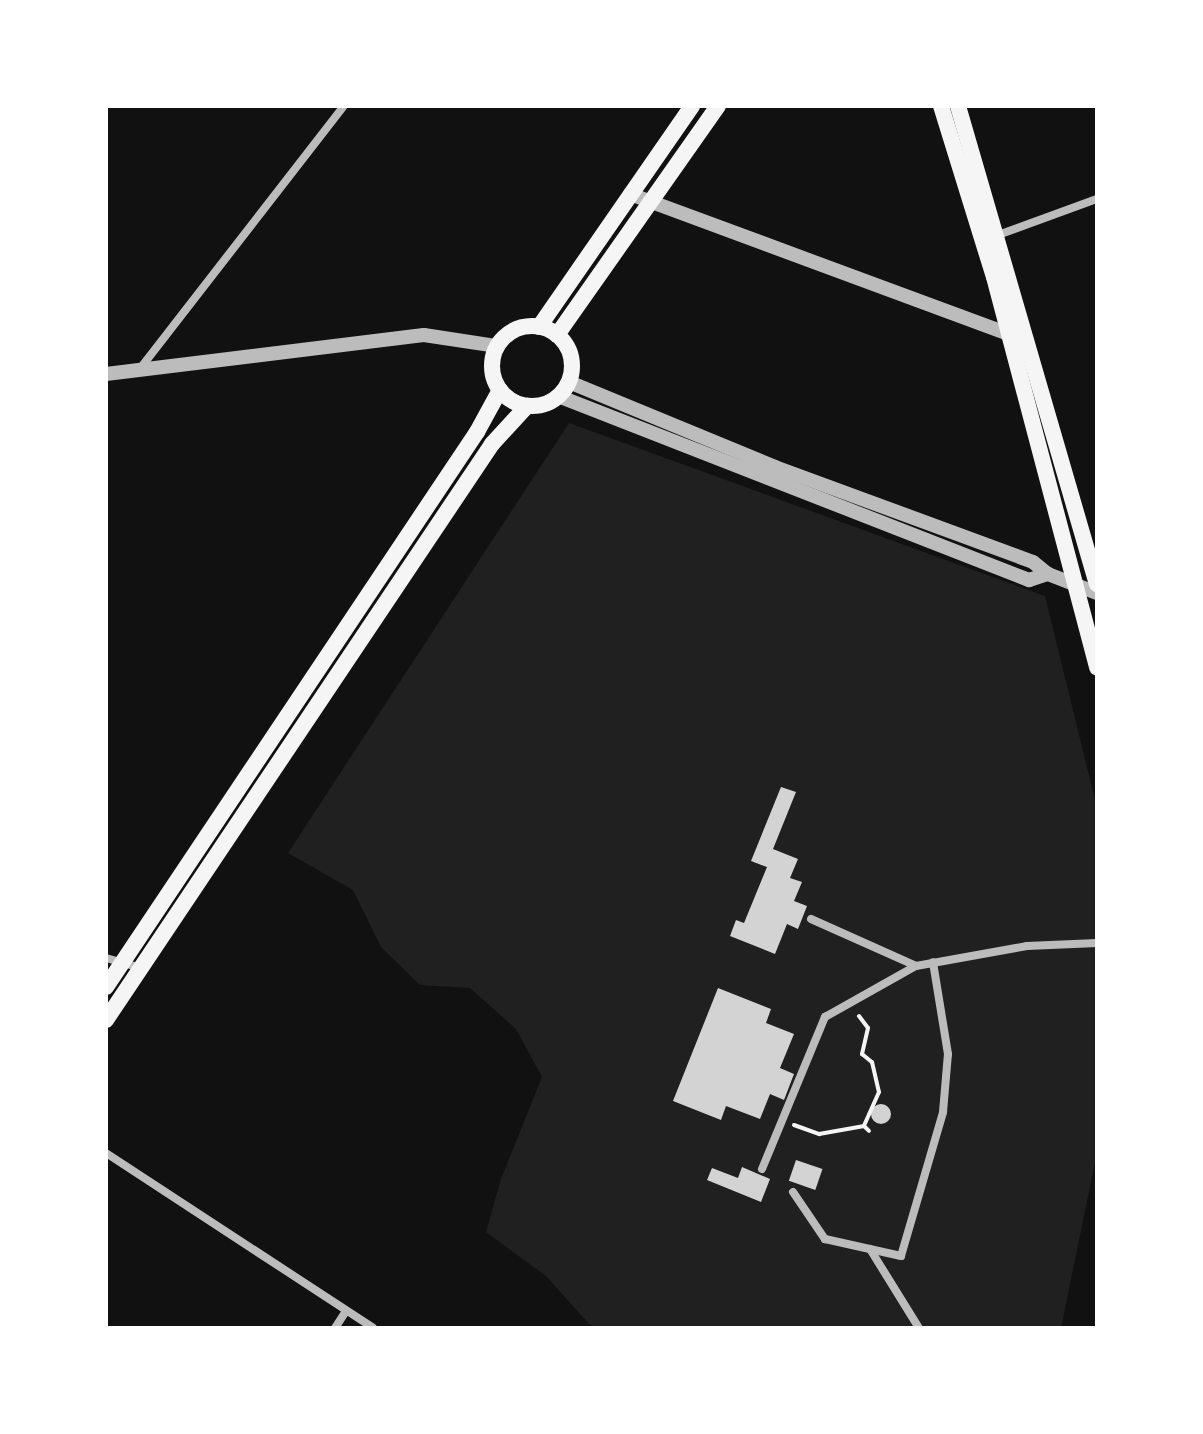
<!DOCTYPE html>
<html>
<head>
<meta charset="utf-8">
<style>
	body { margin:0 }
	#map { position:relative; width:1203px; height:1434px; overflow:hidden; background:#111; font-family:Helvetica,sans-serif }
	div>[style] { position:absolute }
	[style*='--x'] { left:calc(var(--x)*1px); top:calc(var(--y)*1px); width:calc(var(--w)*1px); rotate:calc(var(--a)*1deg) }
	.green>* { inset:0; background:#202020 }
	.building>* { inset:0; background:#d3d3d3; transform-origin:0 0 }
	.round { border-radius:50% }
	.path>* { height:4px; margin:-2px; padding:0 2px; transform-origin:2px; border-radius:2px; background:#f5f5f5 }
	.minor>* { height:8px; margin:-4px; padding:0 4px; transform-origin:4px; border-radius:4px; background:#bcbcbc }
	.tertiary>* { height:14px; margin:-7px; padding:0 7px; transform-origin:7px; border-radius:7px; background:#bcbcbc }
	.secondary>* { height:16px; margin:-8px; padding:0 8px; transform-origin:8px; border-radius:8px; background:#f5f5f5 }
	.secondary>.ring { margin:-8px; padding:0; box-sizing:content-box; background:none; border:16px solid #f5f5f5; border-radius:50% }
	span { translate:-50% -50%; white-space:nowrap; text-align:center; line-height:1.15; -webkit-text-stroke:6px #fff; paint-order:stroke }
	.frame { position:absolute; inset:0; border:108px solid #fff; pointer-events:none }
</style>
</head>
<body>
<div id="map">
	<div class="green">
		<i style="clip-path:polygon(569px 423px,1045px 596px,1097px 808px,1097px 1152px,1061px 1328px,603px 1328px,590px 1325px,546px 1276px,486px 1232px,501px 1179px,542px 1077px,516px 1029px,470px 988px,420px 985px,381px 947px,353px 890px,288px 853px)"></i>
	</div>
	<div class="building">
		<i style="clip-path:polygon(781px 787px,796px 792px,773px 849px,798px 859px,790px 878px,802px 882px,794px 901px,807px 906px,798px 929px,787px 924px,775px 954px,730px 936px,736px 920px,744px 923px,767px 867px,751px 861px)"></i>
		<i style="clip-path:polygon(718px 988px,771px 1009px,766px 1023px,794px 1034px,780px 1068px,794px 1074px,784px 1100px,770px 1094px,760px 1119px,726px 1106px,721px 1120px,673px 1101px)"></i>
		<i class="round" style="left:871px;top:1104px;width:20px;height:20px"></i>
		<i style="left:796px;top:1160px;width:28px;height:22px;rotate:19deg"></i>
		<i style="clip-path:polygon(742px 1167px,770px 1179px,761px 1202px,707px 1180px,712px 1168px,738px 1178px)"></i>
	</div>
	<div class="path">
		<i style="--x:859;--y:1016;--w:15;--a:53"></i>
		<i style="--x:868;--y:1028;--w:27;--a:103"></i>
		<i style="--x:862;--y:1054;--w:13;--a:39"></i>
		<i style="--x:872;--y:1062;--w:31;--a:77"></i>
		<i style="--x:879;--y:1092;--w:37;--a:114"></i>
		<i style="--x:794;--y:1125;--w:27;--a:20"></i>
		<i style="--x:819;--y:1134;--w:46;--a:-10.1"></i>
		<i style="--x:864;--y:1126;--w:7;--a:45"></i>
	</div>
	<div class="minor">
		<i style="--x:998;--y:235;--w:105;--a:-20"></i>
		<i style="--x:139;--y:370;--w:334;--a:-52.2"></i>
		<i style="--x:811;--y:919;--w:115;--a:24.1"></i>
		<i style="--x:106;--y:958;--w:36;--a:16"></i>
		<i style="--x:106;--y:1153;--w:319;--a:33.2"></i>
		<i style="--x:762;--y:1169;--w:165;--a:-67.5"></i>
		<i style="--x:825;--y:1017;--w:104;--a:-29.3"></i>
		<i style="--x:916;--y:966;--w:113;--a:-10.2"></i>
		<i style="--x:1027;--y:946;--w:70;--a:-2.5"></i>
		<i style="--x:793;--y:1192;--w:57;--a:55.8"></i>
		<i style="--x:825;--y:1239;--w:78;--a:12.6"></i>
		<i style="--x:901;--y:1256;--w:150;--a:-73.7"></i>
		<i style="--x:943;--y:1112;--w:58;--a:-85.1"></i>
		<i style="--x:948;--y:1054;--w:93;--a:-99.3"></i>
		<i style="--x:870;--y:1249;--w:93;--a:58.2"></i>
		<i style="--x:335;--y:1328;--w:20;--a:-57"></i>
	</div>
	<div class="tertiary">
		<i style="--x:630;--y:194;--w:412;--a:20.3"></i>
		<i style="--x:106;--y:374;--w:320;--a:-7"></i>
		<i style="--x:424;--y:335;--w:74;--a:8.6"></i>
		<i style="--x:569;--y:382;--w:223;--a:22.4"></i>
		<i style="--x:775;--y:467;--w:275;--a:20.2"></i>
		<i style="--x:1033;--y:562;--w:19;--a:39"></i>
		<i style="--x:1048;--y:574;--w:53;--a:21.2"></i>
		<i style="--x:558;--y:396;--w:506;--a:21.34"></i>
		<i style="--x:1029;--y:580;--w:20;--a:-18"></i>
	</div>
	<div class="secondary">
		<i style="--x:941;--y:106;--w:179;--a:72.8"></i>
		<i style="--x:994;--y:277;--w:404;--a:75.2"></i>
		<i style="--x:958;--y:106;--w:498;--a:73.8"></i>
		<i class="ring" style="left:492px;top:326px;width:64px;height:64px"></i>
		<i style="--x:539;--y:327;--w:269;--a:-55.3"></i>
		<i style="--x:557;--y:335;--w:280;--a:-54.9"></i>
		<i style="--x:106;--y:987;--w:668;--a:-56.24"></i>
		<i style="--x:477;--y:432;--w:48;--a:-61.3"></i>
		<i style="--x:106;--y:1020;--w:693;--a:-56.17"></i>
		<i style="--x:492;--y:444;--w:52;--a:-47.4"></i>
	</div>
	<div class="frame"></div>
</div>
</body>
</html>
